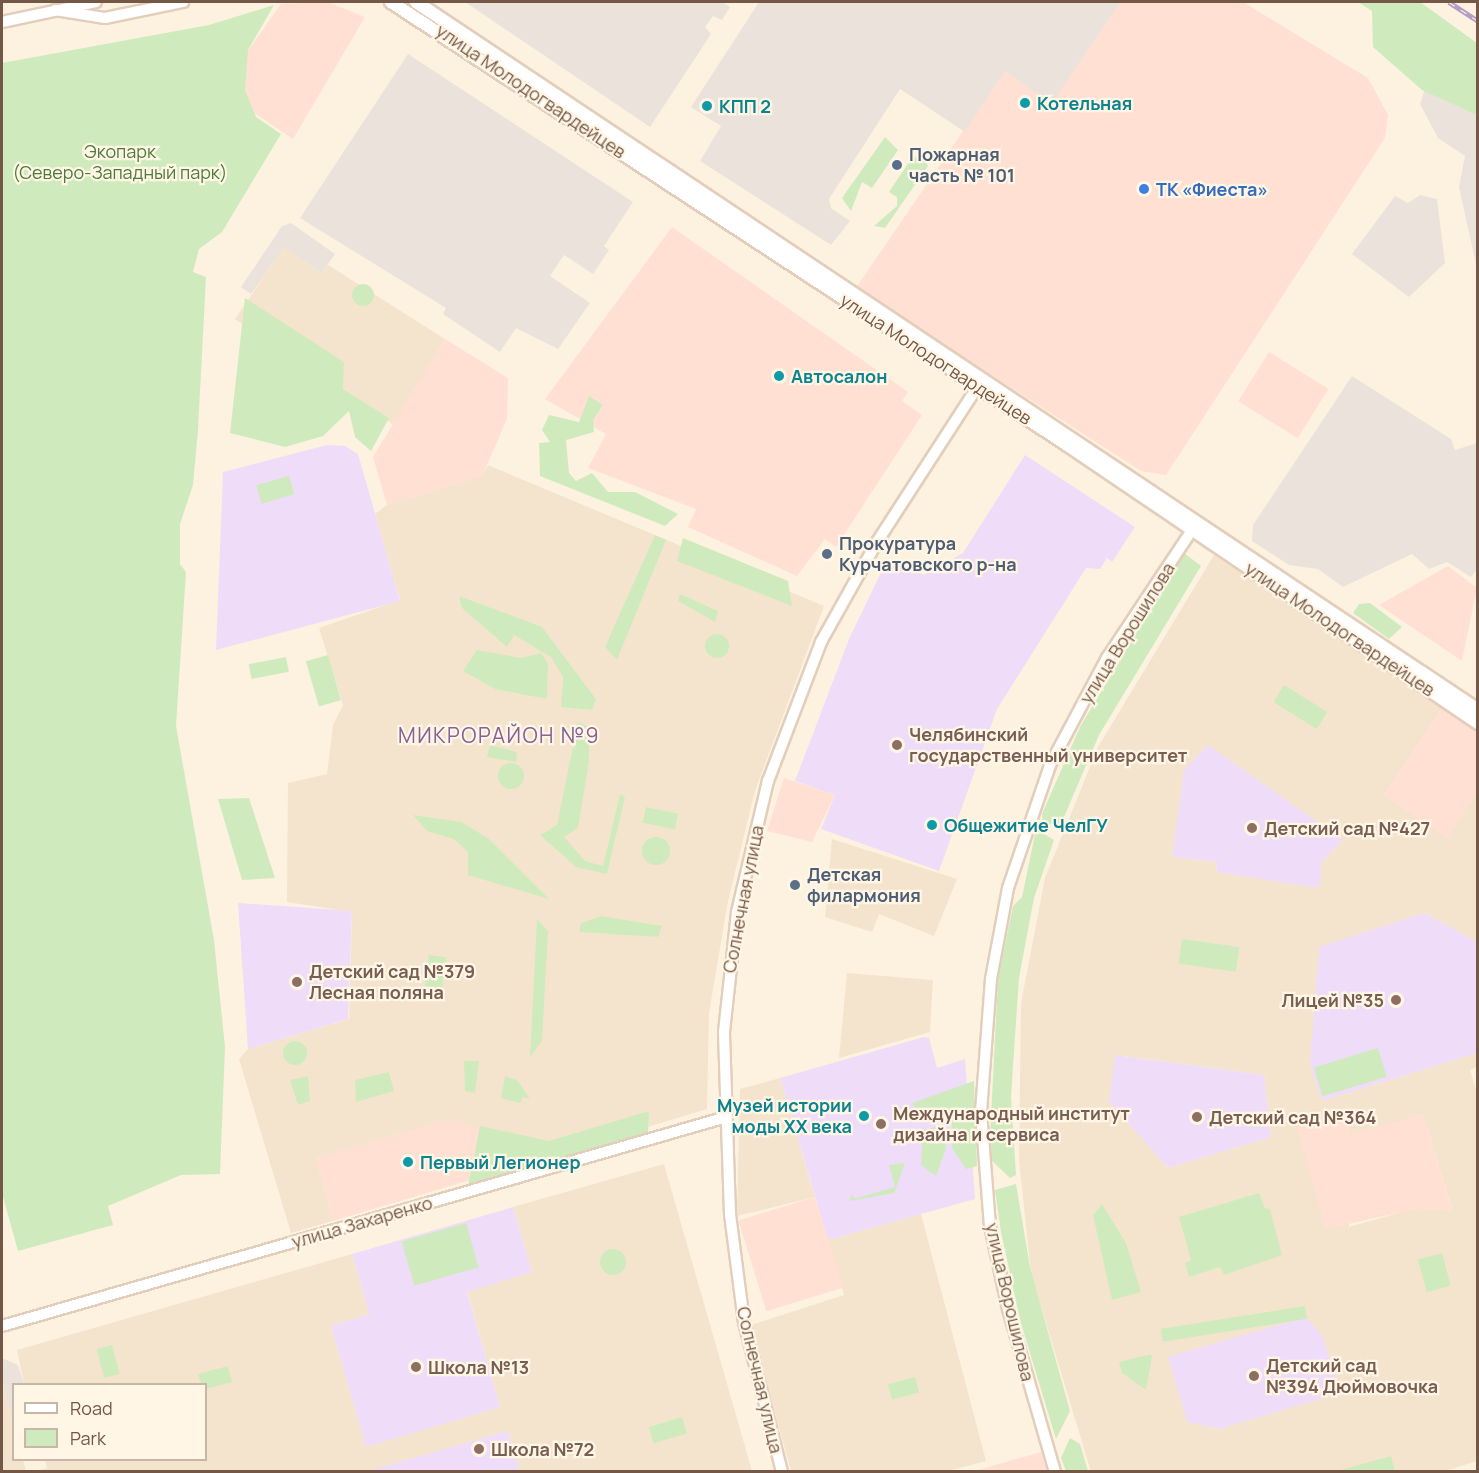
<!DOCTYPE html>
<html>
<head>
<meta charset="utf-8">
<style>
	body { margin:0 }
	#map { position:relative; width:1479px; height:1473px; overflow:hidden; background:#fdf2df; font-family:Manrope,sans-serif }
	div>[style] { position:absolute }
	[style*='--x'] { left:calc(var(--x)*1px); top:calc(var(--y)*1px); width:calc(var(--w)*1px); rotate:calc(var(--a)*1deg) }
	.residential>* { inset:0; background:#f5e4cd }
	.commercial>* { inset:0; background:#ffe0d2; transform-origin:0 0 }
	.industrial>* { inset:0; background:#ebe3db }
	.education>* { inset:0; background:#efdcf9 }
	.green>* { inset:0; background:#cfebbd; transform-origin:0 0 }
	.round { border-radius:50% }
	.roads { filter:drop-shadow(2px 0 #e2cebb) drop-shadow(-2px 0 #e2cebb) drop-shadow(0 2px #e2cebb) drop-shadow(0 -2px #e2cebb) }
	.tertiary>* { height:10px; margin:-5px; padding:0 5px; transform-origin:5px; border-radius:5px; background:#fff }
	.secondary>* { height:12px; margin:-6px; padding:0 6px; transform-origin:6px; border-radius:6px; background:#fff }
	.rail>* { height:4.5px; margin-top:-2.25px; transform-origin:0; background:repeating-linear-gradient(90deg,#fff6e6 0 7px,#b49ec6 0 14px); box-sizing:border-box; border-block:2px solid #b49ec6 }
	.dots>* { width:16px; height:16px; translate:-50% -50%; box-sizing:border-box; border:3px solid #fff6e6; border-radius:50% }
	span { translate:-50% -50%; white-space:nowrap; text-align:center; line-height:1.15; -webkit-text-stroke:4.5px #fff6e6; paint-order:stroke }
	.street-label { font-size:18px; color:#755746 }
	.culture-label { font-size:18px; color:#0d838f; font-weight:700 }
	.left { translate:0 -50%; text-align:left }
	.right { translate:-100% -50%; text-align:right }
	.park-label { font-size:18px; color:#4e7b3d }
	.service-label { font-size:18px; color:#4e5e75; font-weight:700 }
	.shop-label { font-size:18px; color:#366cbe; font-weight:700 }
	.education-label { font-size:18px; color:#785e54; font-weight:700 }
	.quarter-label { font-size:21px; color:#876199; letter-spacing:1.5px }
	.frame { position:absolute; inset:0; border:3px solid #755746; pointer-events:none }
	.legend { position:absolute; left:12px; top:1383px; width:195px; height:78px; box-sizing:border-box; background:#fff6e6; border:2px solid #c8b6a6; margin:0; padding:8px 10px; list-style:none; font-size:18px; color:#755746 }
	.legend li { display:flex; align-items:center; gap:12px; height:30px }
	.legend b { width:30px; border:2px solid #c8b6a6 }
</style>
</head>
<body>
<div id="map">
	<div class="residential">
		<i style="clip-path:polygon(284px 247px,322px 273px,328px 265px,445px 339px,394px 425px,235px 319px)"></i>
		<i style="clip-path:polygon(488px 465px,824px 606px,755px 791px,728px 901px,709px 1013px,707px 1109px,558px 1154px,316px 1158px,333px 1221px,291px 1233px,239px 1059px,248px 1049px,349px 1019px,352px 912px,287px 902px,288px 783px,327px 774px,333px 725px,343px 705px,319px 628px,400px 600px,375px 514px,387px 505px,482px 476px)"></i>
		<i style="clip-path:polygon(evenodd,1214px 555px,1442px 708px,1384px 795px,1447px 837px,1477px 792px,1477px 942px,1425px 913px,1322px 1101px,1477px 1053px,1477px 1067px,1470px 1070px,1478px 1096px,1477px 1461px,1442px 1472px,1091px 1472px,1031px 1273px,1019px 1160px,1021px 1003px,1045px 878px,1098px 747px,1214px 555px,1180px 816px,1319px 888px,1216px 871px,1217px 862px,1172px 857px,1180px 816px,1214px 555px,1116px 1055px,1264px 1075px,1271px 1137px,1168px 1168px,1110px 1102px,1116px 1055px,1214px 555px,1344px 1113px,1351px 1136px,1423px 1114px,1452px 1209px,1415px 1208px,1349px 1227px,1344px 1113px,1214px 555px,1339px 1393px,1220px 1429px,1187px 1422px,1185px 1413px,1339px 1393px)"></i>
		<i style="clip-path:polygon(832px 839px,957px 879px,934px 936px,879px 914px,872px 932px,825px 917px)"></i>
		<i style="clip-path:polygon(847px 973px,933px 980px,930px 1032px,839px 1058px)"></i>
		<i style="clip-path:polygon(780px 1078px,815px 1197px,737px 1216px,740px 1089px)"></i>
		<i style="clip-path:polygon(664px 1164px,752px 1471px,519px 1471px,508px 1431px,372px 1471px,36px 1471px,47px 1468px,45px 1460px,206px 1460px,206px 1384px,24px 1384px,17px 1350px,352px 1254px,369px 1314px,331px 1326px,366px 1446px,500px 1407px,467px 1291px,532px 1272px,513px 1207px)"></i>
		<i style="clip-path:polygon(921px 1214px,986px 1461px,948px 1471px,791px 1471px,751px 1325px,844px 1295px,828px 1240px)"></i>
		<i style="clip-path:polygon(2px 1381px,13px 1425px,14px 1460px,23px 1460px,26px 1471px,2px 1471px)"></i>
	</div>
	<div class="commercial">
		<i style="clip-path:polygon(327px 2px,365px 17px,293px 139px,220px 90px,281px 4px)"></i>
		<i style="clip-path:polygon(1051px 2px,1243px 2px,1368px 78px,1388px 115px,1385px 138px,1166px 475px,1141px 471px,856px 288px)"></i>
		<i style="clip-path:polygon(672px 227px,908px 392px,902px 401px,922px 415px,836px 547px,825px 539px,797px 576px,688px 527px,696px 509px,588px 468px,606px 434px,545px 399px)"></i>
		<i style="clip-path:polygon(445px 339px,508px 378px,507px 419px,482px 476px,387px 505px,373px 457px)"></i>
		<i style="left:1269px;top:352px;width:70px;height:58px;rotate:32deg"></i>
		<i style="clip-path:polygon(1448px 566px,1477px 588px,1462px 661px,1379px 605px)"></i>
		<i style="clip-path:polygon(1442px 708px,1478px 732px,1477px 792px,1447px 838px,1384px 795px)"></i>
		<i style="clip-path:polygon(784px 778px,835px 795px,812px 842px,767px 831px)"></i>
		<i style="clip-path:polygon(1344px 1113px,1351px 1135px,1423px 1114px,1452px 1210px,1415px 1209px,1326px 1229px,1297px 1128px)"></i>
		<i style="clip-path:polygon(449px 1119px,558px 1154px,333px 1221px,316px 1158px)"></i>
		<i style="left:815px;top:1197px;width:95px;height:80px;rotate:73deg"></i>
		<i style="clip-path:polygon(1041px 1452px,1047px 1471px,975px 1471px)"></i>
	</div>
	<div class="industrial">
		<i style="clip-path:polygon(465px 2px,722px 2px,730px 7px,722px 20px,713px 16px,705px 27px,711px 34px,650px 127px)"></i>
		<i style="clip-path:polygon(759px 2px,1121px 2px,1054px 100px,1047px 101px,1005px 71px,965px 132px,900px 89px,829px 199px,831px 208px,850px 221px,831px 245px,700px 161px,721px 126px,691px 107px)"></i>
		<i style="clip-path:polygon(408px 54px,633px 202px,604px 246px,609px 250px,593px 274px,564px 255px,550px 276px,590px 303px,558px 349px,516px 328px,500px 352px,443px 314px,446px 308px,300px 218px)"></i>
		<i style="clip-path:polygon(1426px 86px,1477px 112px,1477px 269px,1459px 187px,1465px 156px,1438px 138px,1420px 104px)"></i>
		<i style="clip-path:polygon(1420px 195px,1437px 199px,1445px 263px,1409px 297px,1352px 254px,1395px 196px,1408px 203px)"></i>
		<i style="clip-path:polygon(291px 223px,335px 254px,322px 273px,284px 248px,251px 294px,241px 287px,282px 226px)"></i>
		<i style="clip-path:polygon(1352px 376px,1451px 439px,1455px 450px,1477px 443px,1477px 569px,1471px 577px,1447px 562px,1429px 569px,1412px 554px,1343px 587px,1318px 569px,1289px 565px,1252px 541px,1253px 525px)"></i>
		<i style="clip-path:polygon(2px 1358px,18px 1365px,24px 1384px,14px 1384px,13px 1425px,2px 1381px)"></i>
	</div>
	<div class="education">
		<i style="clip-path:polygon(327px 445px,345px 446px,358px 454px,400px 601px,216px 650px,223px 472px)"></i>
		<i style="clip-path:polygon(1025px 455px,1135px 527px,1112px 562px,1107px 558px,1100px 569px,1086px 568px,997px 709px,939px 871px,821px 829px,835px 795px,795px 781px,849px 639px,887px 560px,924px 575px,963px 553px)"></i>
		<i style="clip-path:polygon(1208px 745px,1343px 840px,1322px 861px,1319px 888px,1216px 872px,1217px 862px,1172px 857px,1184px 770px)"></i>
		<i style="clip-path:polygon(238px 903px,352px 911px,348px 1019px,248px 1049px)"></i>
		<i style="clip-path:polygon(1425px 913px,1477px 942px,1477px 1053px,1322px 1101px,1310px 1064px,1319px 947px)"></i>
		<i style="clip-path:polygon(924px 1037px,929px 1038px,937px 1068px,965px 1059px,975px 1199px,828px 1240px,780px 1078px)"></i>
		<i style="clip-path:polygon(1115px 1055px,1264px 1075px,1271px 1137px,1168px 1168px,1109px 1102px)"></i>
		<i style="clip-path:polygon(513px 1207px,532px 1272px,467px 1292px,500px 1407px,366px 1447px,331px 1326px,369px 1314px,352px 1254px)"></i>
		<i style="clip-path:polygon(1306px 1317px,1323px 1337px,1340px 1393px,1220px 1429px,1187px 1422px,1168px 1357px)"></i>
		<i style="clip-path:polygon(508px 1431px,519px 1471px,372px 1471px,371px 1470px)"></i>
	</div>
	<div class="green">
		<i style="clip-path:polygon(1358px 2px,1420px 2px,1477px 43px,1477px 115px,1422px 90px,1373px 47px,1372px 11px)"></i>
		<i style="clip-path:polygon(274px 5px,248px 50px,245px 90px,256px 117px,281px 134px,222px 232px,199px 249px,193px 272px,206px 277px,198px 430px,193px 485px,180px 524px,180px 564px,186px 572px,176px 726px,214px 940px,225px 1047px,220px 1174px,181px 1175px,108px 1206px,113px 1225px,18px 1251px,2px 1193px,2px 63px,209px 25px)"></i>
		<i style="clip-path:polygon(885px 137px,898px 150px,872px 188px,862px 182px,851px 211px,842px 198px)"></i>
		<i style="clip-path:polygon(922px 155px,928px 166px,885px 228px,874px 226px,897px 206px,897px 197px,889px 192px,911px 159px)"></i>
		<i class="round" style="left:352px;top:284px;width:22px;height:22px"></i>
		<i style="clip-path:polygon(245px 298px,344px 362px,343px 389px,389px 418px,371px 451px,355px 437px,349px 411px,323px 436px,285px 447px,230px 433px)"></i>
		<i style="clip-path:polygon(589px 396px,603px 405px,593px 420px,594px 432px,566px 440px,569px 473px,576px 481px,592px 473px,608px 492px,635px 492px,678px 514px,665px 526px,540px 476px,539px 443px,550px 442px,542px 430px,549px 415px,579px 422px)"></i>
		<i style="left:289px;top:476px;width:19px;height:34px;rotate:74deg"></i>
		<i style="clip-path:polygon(655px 535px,666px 540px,617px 660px,605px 647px)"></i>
		<i style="clip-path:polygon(683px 538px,788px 581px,792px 606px,677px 561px)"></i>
		<i style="clip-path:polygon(1184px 553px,1201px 566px,1099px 735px,1061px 824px,1043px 824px,1042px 814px,1080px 727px)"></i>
		<i style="clip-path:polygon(680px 594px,718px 611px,715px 622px,678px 601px)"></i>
		<i style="clip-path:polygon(459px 596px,542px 627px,596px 699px,592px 710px,561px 707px,563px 677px,551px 657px,514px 635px,507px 647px,462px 608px)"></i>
		<i style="clip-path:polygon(1370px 603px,1402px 627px,1389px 639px,1353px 613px,1359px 604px)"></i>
		<i class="round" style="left:705px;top:634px;width:24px;height:24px"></i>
		<i style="clip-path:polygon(477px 650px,521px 658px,541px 653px,548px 663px,547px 699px,495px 689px,463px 671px)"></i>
		<i style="left:328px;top:655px;width:47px;height:23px;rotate:74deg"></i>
		<i style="left:286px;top:657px;width:15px;height:38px;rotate:79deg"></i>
		<i style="left:1284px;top:685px;width:51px;height:20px;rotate:32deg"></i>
		<i style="clip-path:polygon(578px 722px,589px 727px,589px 761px,578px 828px,564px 837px,585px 861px,603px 866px,620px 794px,625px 797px,607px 874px,576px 867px,540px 835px,557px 825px)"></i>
		<i style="clip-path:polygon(490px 745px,517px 752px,516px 762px,487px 757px)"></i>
		<i class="round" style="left:498px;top:763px;width:26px;height:26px"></i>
		<i style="clip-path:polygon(249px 798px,275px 878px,242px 880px,218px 799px)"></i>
		<i style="left:646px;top:807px;width:33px;height:16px;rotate:12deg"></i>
		<i style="clip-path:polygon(413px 815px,461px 822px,488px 838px,549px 899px,468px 875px,468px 852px,454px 839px,427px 831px)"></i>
		<i style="clip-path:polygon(1041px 832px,1054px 840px,1034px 898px,1019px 978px,1011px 1096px,1016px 1175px,1010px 1178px,992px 1161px,990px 1138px,998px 979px,1013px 906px,1022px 897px,1035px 834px)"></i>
		<i class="round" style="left:642px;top:837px;width:28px;height:28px"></i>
		<i style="clip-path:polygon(602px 916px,662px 926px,658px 937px,579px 932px,581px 923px)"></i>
		<i style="clip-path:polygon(537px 919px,548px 931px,542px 1041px,530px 1057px)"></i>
		<i style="left:1182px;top:939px;width:58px;height:25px;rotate:8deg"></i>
		<i style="left:429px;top:955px;width:17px;height:33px;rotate:7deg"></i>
		<i class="round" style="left:283px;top:1041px;width:24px;height:24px"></i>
		<i style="left:1378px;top:1048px;width:30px;height:67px;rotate:73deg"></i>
		<i style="clip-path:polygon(464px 1061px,479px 1061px,475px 1093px,465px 1091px)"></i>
		<i style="clip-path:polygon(389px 1072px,394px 1091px,356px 1102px,355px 1080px)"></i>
		<i style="clip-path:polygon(308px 1076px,310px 1101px,298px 1105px,290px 1080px)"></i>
		<i style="clip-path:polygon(505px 1076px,517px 1080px,530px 1099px,523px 1097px,520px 1103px,501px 1098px)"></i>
		<i style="clip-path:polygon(974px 1081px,977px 1166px,966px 1169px,952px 1148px,952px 1114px,941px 1111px,922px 1123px,912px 1103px)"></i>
		<i style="clip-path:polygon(649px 1111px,648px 1134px,468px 1186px,480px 1126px,549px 1141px)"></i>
		<i style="clip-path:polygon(935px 1127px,943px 1132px,946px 1149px,936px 1176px,921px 1165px,923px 1130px)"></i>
		<i style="clip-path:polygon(905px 1163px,894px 1193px,849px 1201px,852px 1194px,854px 1199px,895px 1187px,889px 1165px)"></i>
		<i style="clip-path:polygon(1016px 1184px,1030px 1267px,1070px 1411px,1056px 1439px,1020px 1320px,1001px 1232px,995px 1190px)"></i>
		<i style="clip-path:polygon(1259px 1193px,1265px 1208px,1270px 1209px,1282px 1255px,1224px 1275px,1220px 1267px,1189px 1277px,1185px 1263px,1191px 1260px,1179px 1217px)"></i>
		<i style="clip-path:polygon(1102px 1204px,1126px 1243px,1141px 1292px,1112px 1300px,1093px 1215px)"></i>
		<i style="left:466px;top:1223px;width:46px;height:67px;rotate:74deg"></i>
		<i class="round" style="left:600px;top:1249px;width:26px;height:26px"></i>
		<i style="left:1442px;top:1253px;width:34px;height:25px;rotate:75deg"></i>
		<i style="left:1305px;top:1306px;width:13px;height:146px;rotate:81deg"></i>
		<i style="left:112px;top:1345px;width:30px;height:16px;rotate:75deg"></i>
		<i style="clip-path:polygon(1151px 1354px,1152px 1357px,1146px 1390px,1122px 1373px,1119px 1362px)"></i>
		<i style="clip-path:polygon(228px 1366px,232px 1382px,206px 1389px,201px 1384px,198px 1374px)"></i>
		<i style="left:915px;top:1377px;width:16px;height:28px;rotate:75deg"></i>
		<i style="left:682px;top:1417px;width:17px;height:35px;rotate:73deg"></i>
		<i style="clip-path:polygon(1070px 1438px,1080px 1444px,1088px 1471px,1066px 1471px,1061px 1458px)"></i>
		<i style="clip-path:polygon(1391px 1456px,1395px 1471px,1337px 1471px)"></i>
	</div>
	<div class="roads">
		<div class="tertiary">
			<i style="--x:55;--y:10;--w:51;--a:9.1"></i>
			<i style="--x:105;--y:18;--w:80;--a:-11.6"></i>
			<i style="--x:2;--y:22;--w:96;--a:-12"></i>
			<i style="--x:2;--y:1326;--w:750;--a:-16.09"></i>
			<i style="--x:782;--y:1472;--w:155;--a:-104.2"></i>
			<i style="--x:744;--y:1322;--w:109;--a:-97.4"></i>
			<i style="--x:730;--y:1214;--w:182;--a:-91.9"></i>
			<i style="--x:724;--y:1032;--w:121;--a:-83.8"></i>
			<i style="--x:737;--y:912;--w:135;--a:-76.7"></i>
			<i style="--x:768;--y:781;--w:149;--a:-69.1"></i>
			<i style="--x:821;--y:642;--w:115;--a:-60.8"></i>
			<i style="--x:877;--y:542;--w:186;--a:-57.1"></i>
			<i style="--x:1055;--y:1472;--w:170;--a:-106.1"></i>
			<i style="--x:1008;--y:1309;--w:85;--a:-102.2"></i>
			<i style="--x:990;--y:1226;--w:114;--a:-94.5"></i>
			<i style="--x:981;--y:1112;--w:133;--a:-85.7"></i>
			<i style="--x:991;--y:979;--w:93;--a:-79.4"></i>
			<i style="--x:1008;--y:888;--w:130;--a:-71.1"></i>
			<i style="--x:1050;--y:765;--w:121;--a:-62"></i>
			<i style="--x:1107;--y:658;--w:154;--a:-56.4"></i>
		</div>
		<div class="secondary">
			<i style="--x:391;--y:2;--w:807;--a:33.22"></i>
			<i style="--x:1066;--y:444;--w:498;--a:34.1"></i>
			<i style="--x:416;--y:2;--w:1276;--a:33.69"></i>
		</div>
	</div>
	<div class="rail">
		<i style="--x:1449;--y:2;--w:35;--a:33"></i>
	</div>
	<div class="dots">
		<i style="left:1025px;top:103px;background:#0f9aa8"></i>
		<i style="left:707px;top:106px;background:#0f9aa8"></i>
		<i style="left:897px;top:165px;background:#5c6f8a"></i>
		<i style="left:1144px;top:189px;background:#3f7fe0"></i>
		<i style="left:779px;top:376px;background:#0f9aa8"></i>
		<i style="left:827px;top:554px;background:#5c6f8a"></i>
		<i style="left:897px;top:745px;background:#8d6e63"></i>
		<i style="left:932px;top:825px;background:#0f9aa8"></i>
		<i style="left:1252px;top:828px;background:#8d6e63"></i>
		<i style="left:795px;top:885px;background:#5c6f8a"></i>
		<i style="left:297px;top:982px;background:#8d6e63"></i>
		<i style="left:1396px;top:1000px;background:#8d6e63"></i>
		<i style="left:864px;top:1116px;background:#0f9aa8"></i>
		<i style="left:1197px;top:1117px;background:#8d6e63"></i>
		<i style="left:881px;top:1124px;background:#8d6e63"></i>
		<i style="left:408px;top:1162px;background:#0f9aa8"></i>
		<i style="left:416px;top:1367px;background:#8d6e63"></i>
		<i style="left:1254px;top:1376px;background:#8d6e63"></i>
		<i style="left:479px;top:1449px;background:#8d6e63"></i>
	</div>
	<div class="street-label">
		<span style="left:531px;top:91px;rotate:34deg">улица Молодогвардейцев</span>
		<span style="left:936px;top:359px;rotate:33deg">улица Молодогвардейцев</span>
		<span style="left:1340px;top:629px;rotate:34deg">улица Молодогвардейцев</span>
		<span style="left:1127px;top:633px;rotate:-58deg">улица Ворошилова</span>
		<span style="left:743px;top:899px;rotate:-79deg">Солнечная улица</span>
		<span style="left:362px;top:1222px;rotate:-16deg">улица Захаренко</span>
		<span style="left:1010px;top:1302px;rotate:77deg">улица Ворошилова</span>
		<span style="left:760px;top:1380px;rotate:77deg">Солнечная улица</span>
	</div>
	<div class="culture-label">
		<span class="left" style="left:1037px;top:103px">Котельная</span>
		<span class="left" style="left:719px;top:106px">КПП 2</span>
		<span class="left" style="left:791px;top:376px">Автосалон</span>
		<span class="left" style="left:944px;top:825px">Общежитие ЧелГУ</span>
		<span class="right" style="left:852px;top:1116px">Музей истории<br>моды XX века</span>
		<span class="left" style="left:420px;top:1162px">Первый Легионер</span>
	</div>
	<div class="park-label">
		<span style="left:120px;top:162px">Экопарк<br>(Северо-Западный парк)</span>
	</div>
	<div class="service-label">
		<span class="left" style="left:909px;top:165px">Пожарная<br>часть № 101</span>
		<span class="left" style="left:839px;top:554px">Прокуратура<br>Курчатовского р-на</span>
		<span class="left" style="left:807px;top:885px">Детская<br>филармония</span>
	</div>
	<div class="shop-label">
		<span class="left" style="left:1156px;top:189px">ТК «Фиеста»</span>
	</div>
	<div class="education-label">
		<span class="left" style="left:909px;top:745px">Челябинский<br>государственный университет</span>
		<span class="left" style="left:1264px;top:828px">Детский сад №427</span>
		<span class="left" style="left:309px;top:982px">Детский сад №379<br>Лесная поляна</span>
		<span class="right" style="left:1384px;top:1000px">Лицей №35</span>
		<span class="left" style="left:893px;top:1124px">Международный институт<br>дизайна и сервиса</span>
		<span class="left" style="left:1209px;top:1117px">Детский сад №364</span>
		<span class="left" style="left:1266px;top:1376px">Детский сад<br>№394 Дюймовочка</span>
		<span class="left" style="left:428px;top:1367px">Школа №13</span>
		<span class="left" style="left:491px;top:1449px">Школа №72</span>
	</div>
	<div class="quarter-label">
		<span style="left:499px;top:735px">МИКРОРАЙОН №9</span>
	</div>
	<div class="frame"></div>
	<ul class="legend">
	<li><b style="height:8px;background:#fff"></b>Road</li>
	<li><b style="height:16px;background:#cfebbd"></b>Park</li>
	</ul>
</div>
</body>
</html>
